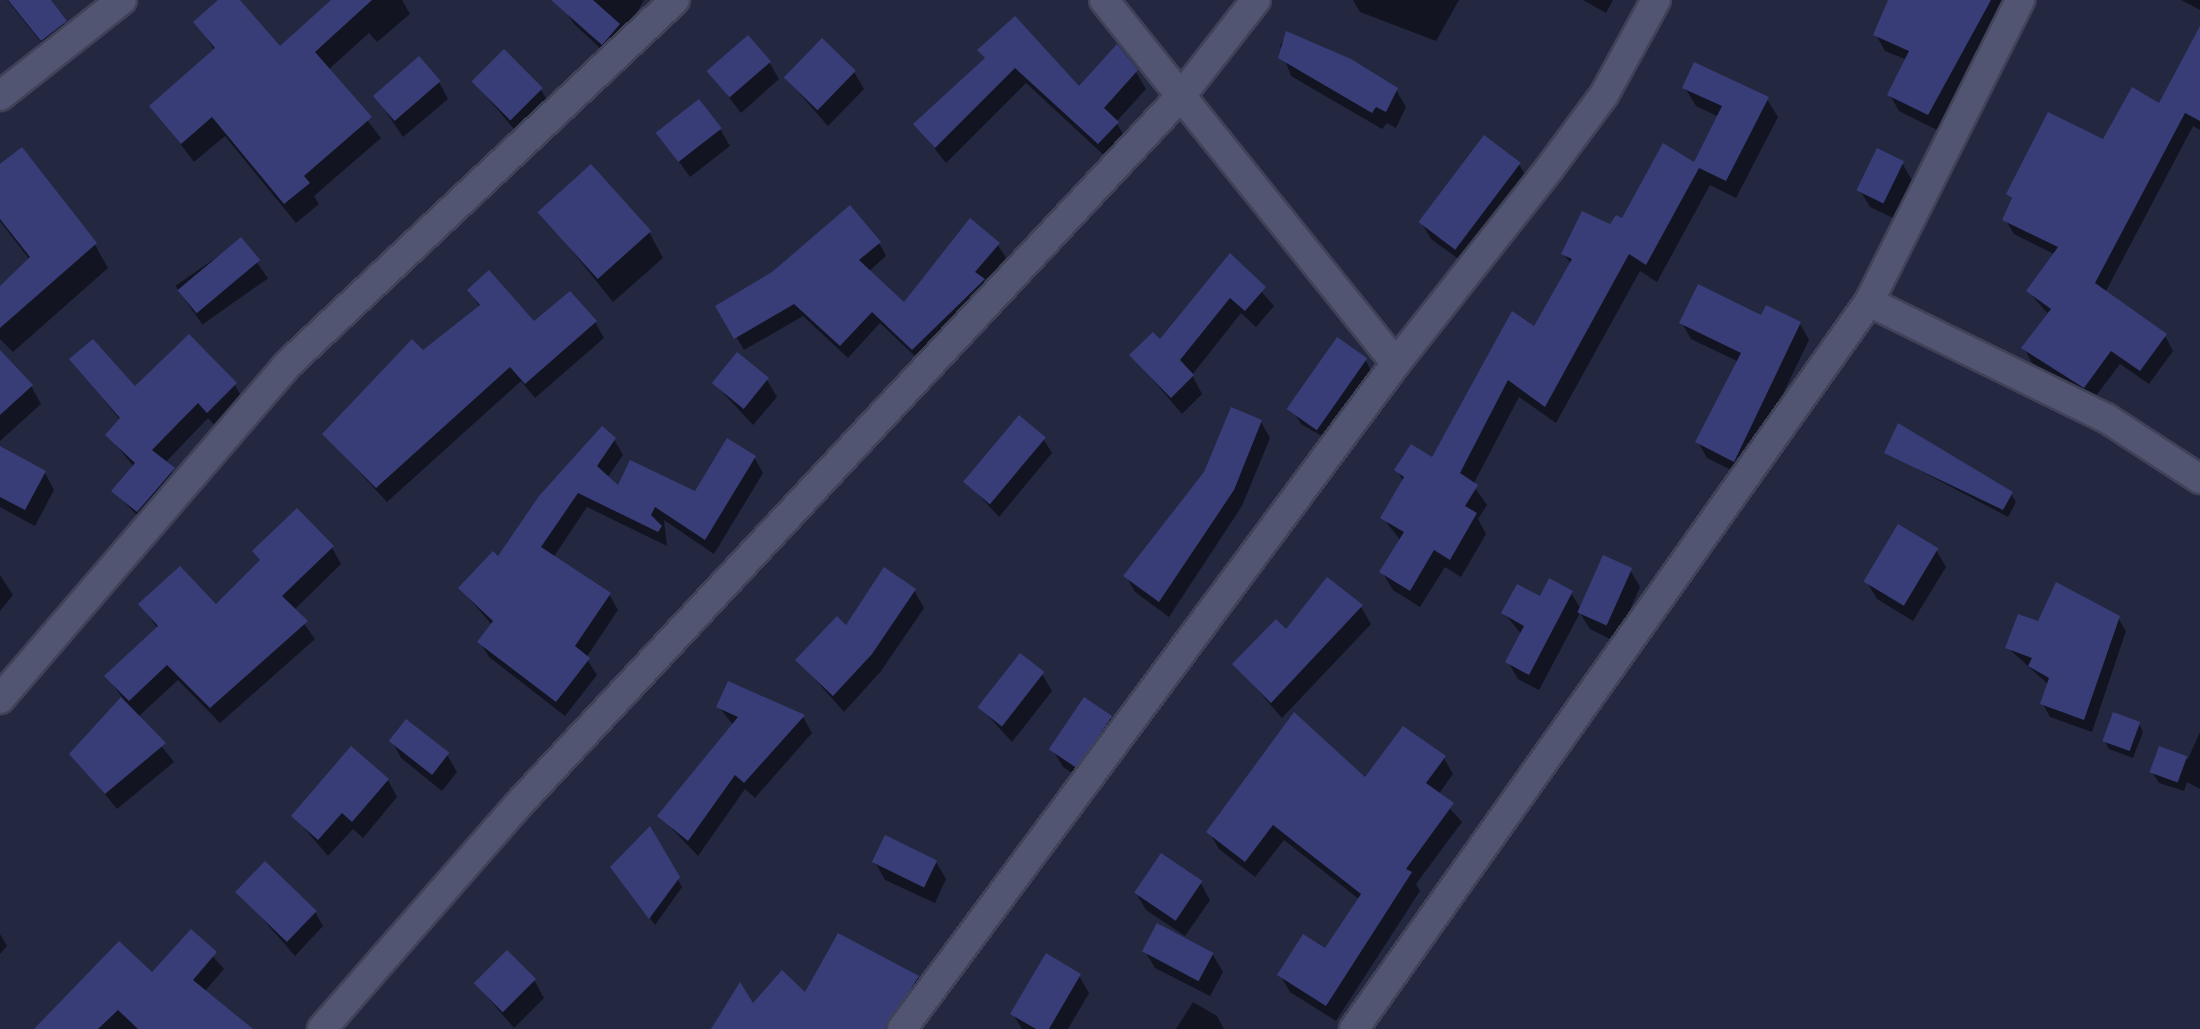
<!DOCTYPE html>
<html>
<head>
<meta charset="utf-8">
<style>
	body { margin:0 }
	#map { position:relative; width:2200px; height:1029px; overflow:hidden; background:#232740; font-family:"Nunito Sans",sans-serif }
	div>[style] { position:absolute }
	[style*='--x'] { left:calc(var(--x)*1px); top:calc(var(--y)*1px); width:calc(var(--w)*1px); rotate:calc(var(--a)*1deg) }
	.shadow>* { inset:0; background:#0007; transform-origin:0 0 }
	.building>* { inset:0; background:#383d77; transform-origin:0 0 }
	.roads { filter:drop-shadow(2px 0 #404258) drop-shadow(-2px 0 #404258) drop-shadow(0 2px #404258) drop-shadow(0 -2px #404258) }
	.minor>* { height:28px; margin:-14px; padding:0 14px; transform-origin:14px; border-radius:14px; background:#515572 }
	span { translate:-50% -50%; white-space:nowrap; text-align:center; line-height:1.15; -webkit-text-stroke:9px #1a1d36; paint-order:stroke }
</style>
</head>
<body>
<div id="map">
	<div class="shadow">
		<i style="clip-path:polygon(7px 0,47px 0,75px 39px,53px 57px)"></i>
		<i style="clip-path:polygon(222px 0,237px 0,280px 50px,334px 0,402px 0,410px 14px,377px 42px,369px 33px,328px 70px,381px 138px,314px 196px,319px 204px,296px 223px,225px 136px,194px 162px,152px 106px,215px 51px,196px 22px)"></i>
		<i style="clip-path:polygon(571px 0,644px 0,611px 58px,574px 24px,565px 10px)"></i>
		<i style="clip-path:polygon(1353px 0,1459px 0,1436px 41px,1360px 12px)"></i>
		<i style="clip-path:polygon(1583px 0,1613px 0,1606px 13px)"></i>
		<i style="clip-path:polygon(1891px 0,2006px 0,1937px 130px,1899px 111px,1890px 95px,1907px 60px,1885px 51px,1876px 35px)"></i>
		<i style="clip-path:polygon(2181px 0,2200px 0,2200px 10px)"></i>
		<i style="clip-path:polygon(2200px 29px,2200px 130px,2193px 126px,2105px 293px,2165px 336px,2173px 351px,2149px 384px,2120px 364px,2092px 401px,2032px 363px,2024px 348px,2049px 315px,2029px 292px,2056px 255px,2014px 234px,2005px 219px,2013px 201px,2009px 194px,2160px 106px)"></i>
		<i style="clip-path:polygon(1287px 34px,1396px 90px,1406px 107px,1396px 128px,1387px 123px,1382px 129px,1291px 76px,1280px 46px)"></i>
		<i style="clip-path:polygon(980px 50px,1079px 90px,1136px 72px,1146px 89px,1116px 122px,1127px 141px,1109px 160px,1026px 83px,946px 163px,916px 125px,986px 60px)"></i>
		<i style="clip-path:polygon(769px 62px,779px 79px,741px 113px,710px 73px)"></i>
		<i style="clip-path:polygon(854px 72px,864px 89px,828px 126px,786px 78px)"></i>
		<i style="clip-path:polygon(439px 82px,448px 99px,403px 137px,375px 95px)"></i>
		<i style="clip-path:polygon(474px 82px,541px 90px,551px 107px,520px 136px)"></i>
		<i style="clip-path:polygon(1685px 88px,1767px 99px,1778px 117px,1736px 198px,1710px 185px,1657px 282px,1640px 271px,1556px 423px,1519px 397px,1473px 485px,1487px 505px,1478px 519px,1486px 534px,1461px 577px,1445px 567px,1420px 607px,1393px 590px,1382px 572px,1401px 541px,1383px 518px,1404px 483px,1397px 470px,1433px 460px,1535px 330px,1571px 264px,1564px 254px,1623px 222px,1695px 165px,1719px 117px,1696px 106px)"></i>
		<i style="clip-path:polygon(720px 129px,730px 146px,690px 177px,659px 134px)"></i>
		<i style="clip-path:polygon(1902px 163px,1912px 180px,1895px 219px,1870px 207px,1860px 190px)"></i>
		<i style="clip-path:polygon(1519px 164px,1529px 182px,1471px 268px,1431px 239px,1421px 222px)"></i>
		<i style="clip-path:polygon(0 167px,95px 245px,108px 268px,13px 352px,0 339px,0 290px,30px 260px,0 221px)"></i>
		<i style="clip-path:polygon(541px 212px,649px 232px,663px 258px,613px 302px)"></i>
		<i style="left:241px;top:240px;width:47px;height:80px;rotate:55deg"></i>
		<i style="clip-path:polygon(879px 243px,886px 256px,868px 272px,905px 305px,998px 245px,1006px 258px,984px 283px,991px 294px,920px 361px,880px 323px,848px 358px,803px 316px,744px 350px,718px 306px)"></i>
		<i style="clip-path:polygon(1230px 256px,1274px 306px,1256px 327px,1241px 313px,1192px 375px,1202px 394px,1182px 414px,1132px 355px,1160px 343px)"></i>
		<i style="clip-path:polygon(470px 291px,534px 324px,595px 322px,604px 338px,535px 398px,521px 381px,387px 502px,325px 435px,480px 308px)"></i>
		<i style="clip-path:polygon(1763px 318px,1800px 324px,1809px 340px,1743px 476px,1707px 458px,1698px 442px,1739px 362px,1691px 339px,1682px 323px)"></i>
		<i style="clip-path:polygon(1365px 359px,1372px 373px,1332px 442px,1301px 424px,1293px 411px)"></i>
		<i style="clip-path:polygon(72px 360px,135px 390px,235px 385px,244px 401px,217px 428px,208px 418px,165px 463px,183px 487px,148px 527px,114px 491px,134px 467px,108px 435px,121px 421px)"></i>
		<i style="clip-path:polygon(0 377px,31px 386px,41px 404px,0 441px)"></i>
		<i style="clip-path:polygon(767px 380px,777px 397px,753px 425px,714px 383px)"></i>
		<i style="clip-path:polygon(1261px 422px,1270px 438px,1242px 506px,1169px 617px,1135px 592px,1126px 576px)"></i>
		<i style="clip-path:polygon(614px 439px,623px 455px,607px 478px,619px 489px,696px 494px,754px 457px,763px 473px,714px 554px,664px 520px,667px 546px,587px 507px,553px 558px,609px 594px,618px 610px,586px 658px,597px 675px,565px 716px,489px 657px,480px 642px,493px 626px,461px 589px,498px 560px)"></i>
		<i style="clip-path:polygon(1044px 440px,1052px 453px,999px 517px,967px 482px)"></i>
		<i style="clip-path:polygon(0 449px,45px 473px,54px 490px,35px 526px,0 507px)"></i>
		<i style="clip-path:polygon(1887px 453px,2011px 494px,2016px 502px,2008px 517px)"></i>
		<i style="clip-path:polygon(332px 548px,341px 564px,294px 610px,315px 639px,220px 723px,178px 680px,138px 717px,174px 762px,117px 809px,72px 754px,123px 699px,107px 676px,158px 629px,141px 605px,216px 607px,261px 562px,255px 552px)"></i>
		<i style="clip-path:polygon(1936px 550px,1946px 567px,1913px 621px,1877px 599px,1867px 582px)"></i>
		<i style="clip-path:polygon(1630px 570px,1640px 587px,1616px 642px,1590px 629px,1580px 613px,1539px 690px,1518px 679px,1508px 662px,1522px 635px,1504px 613px,1571px 593px,1581px 609px)"></i>
		<i style="clip-path:polygon(0 575px,13px 595px,0 611px)"></i>
		<i style="clip-path:polygon(914px 590px,924px 608px,881px 671px,844px 712px,798px 660px)"></i>
		<i style="clip-path:polygon(1361px 607px,1371px 624px,1282px 718px,1235px 664px,1286px 633px)"></i>
		<i style="clip-path:polygon(2118px 618px,2126px 631px,2092px 732px,2050px 717px,2043px 704px,2049px 685px,2008px 648px,2040px 624px)"></i>
		<i style="clip-path:polygon(1042px 674px,1052px 691px,1012px 742px,980px 707px)"></i>
		<i style="clip-path:polygon(729px 684px,803px 717px,812px 733px,755px 798px,745px 789px,698px 856px,660px 816px,734px 726px,719px 707px)"></i>
		<i style="clip-path:polygon(1110px 717px,1120px 735px,1086px 782px,1063px 767px,1053px 750px)"></i>
		<i style="clip-path:polygon(2139px 724px,2143px 732px,2133px 758px,2109px 749px,2105px 741px)"></i>
		<i style="clip-path:polygon(2200px 732px,2200px 789px,2187px 782px,2184px 791px,2159px 783px,2152px 772px,2160px 749px,2188px 759px)"></i>
		<i style="clip-path:polygon(392px 741px,447px 755px,457px 772px,442px 791px,401px 758px)"></i>
		<i style="clip-path:polygon(1444px 758px,1453px 774px,1438px 795px,1462px 822px,1416px 884px,1420px 891px,1336px 1021px,1290px 992px,1280px 975px,1326px 951px,1360px 900px,1284px 840px,1255px 877px,1219px 849px,1209px 832px)"></i>
		<i style="clip-path:polygon(388px 780px,397px 797px,363px 838px,353px 829px,328px 856px,294px 816px)"></i>
		<i style="clip-path:polygon(649px 830px,682px 887px,655px 925px,618px 876px)"></i>
		<i style="clip-path:polygon(875px 862px,936px 862px,946px 879px,935px 903px,885px 880px)"></i>
		<i style="clip-path:polygon(1200px 882px,1210px 900px,1185px 936px,1146px 910px,1136px 893px)"></i>
		<i style="clip-path:polygon(240px 893px,315px 912px,323px 926px,295px 956px)"></i>
		<i style="clip-path:polygon(191px 932px,224px 969px,204px 992px,249px 1029px,36px 1029px,152px 976px)"></i>
		<i style="clip-path:polygon(0 934px,7px 946px,0 954px)"></i>
		<i style="clip-path:polygon(1145px 951px,1213px 955px,1223px 972px,1210px 996px,1155px 968px)"></i>
		<i style="clip-path:polygon(1079px 976px,1089px 993px,1068px 1029px,1022px 1029px,1013px 1014px)"></i>
		<i style="clip-path:polygon(917px 978px,926px 994px,902px 1029px,714px 1029px,752px 1007px)"></i>
		<i style="clip-path:polygon(534px 980px,544px 998px,514px 1028px,477px 985px)"></i>
		<i style="clip-path:polygon(1193px 1002px,1217px 1016px,1224px 1029px,1176px 1029px)"></i>
	</div>
	<div class="building">
		<i style="clip-path:polygon(8px 0,51px 0,67px 21px,41px 41px)"></i>
		<i style="clip-path:polygon(218px 0,240px 0,280px 46px,331px 0,372px 0,315px 52px,372px 117px,304px 176px,310px 183px,284px 204px,212px 117px,181px 144px,149px 106px,215px 48px,193px 22px)"></i>
		<i style="clip-path:polygon(551px 0,593px 0,620px 24px,602px 45px)"></i>
		<i style="clip-path:polygon(1888px 0,1991px 0,1928px 115px,1887px 95px,1909px 51px,1873px 35px)"></i>
		<i style="clip-path:polygon(1015px 16px,1079px 86px,1117px 44px,1138px 70px,1104px 108px,1119px 122px,1098px 144px,1015px 68px,935px 148px,913px 124px,985px 58px,977px 50px)"></i>
		<i style="clip-path:polygon(2200px 26px,2200px 121px,2185px 113px,2095px 283px,2167px 334px,2140px 371px,2111px 351px,2084px 388px,2021px 348px,2051px 309px,2026px 291px,2058px 247px,2002px 220px,2012px 198px,2006px 194px,2048px 112px,2103px 139px,2132px 87px,2159px 103px)"></i>
		<i style="clip-path:polygon(1286px 31px,1351px 59px,1398px 88px,1386px 112px,1376px 107px,1372px 113px,1278px 58px)"></i>
		<i style="left:748px;top:35px;width:35px;height:55px;rotate:49deg"></i>
		<i style="left:822px;top:38px;width:47px;height:55px;rotate:44deg"></i>
		<i style="left:504px;top:49px;width:55px;height:46px;rotate:45deg"></i>
		<i style="left:419px;top:56px;width:33px;height:61px;rotate:49deg"></i>
		<i style="clip-path:polygon(1694px 62px,1769px 97px,1726px 181px,1699px 168px,1646px 265px,1629px 254px,1545px 407px,1508px 380px,1460px 473px,1478px 485px,1465px 506px,1477px 513px,1450px 560px,1434px 550px,1410px 591px,1379px 572px,1404px 532px,1380px 518px,1404px 477px,1394px 470px,1411px 444px,1432px 457px,1512px 311px,1534px 326px,1572px 259px,1561px 254px,1582px 211px,1610px 224px,1616px 215px,1622px 218px,1663px 143px,1694px 162px,1722px 106px,1682px 88px)"></i>
		<i style="left:699px;top:99px;width:37px;height:55px;rotate:52deg"></i>
		<i style="left:1484px;top:135px;width:46px;height:109px;rotate:37deg"></i>
		<i style="clip-path:polygon(22px 147px,97px 243px,0 328px,0 286px,30px 257px,0 219px,0 164px)"></i>
		<i style="left:1877px;top:148px;width:30px;height:47px;rotate:26deg"></i>
		<i style="left:591px;top:164px;width:90px;height:72px;rotate:48deg"></i>
		<i style="clip-path:polygon(850px 205px,881px 242px,859px 260px,904px 302px,970px 218px,1000px 243px,975px 272px,985px 279px,912px 350px,872px 312px,840px 346px,794px 304px,734px 339px,715px 306px,772px 272px)"></i>
		<i style="left:241px;top:237px;width:30px;height:83px;rotate:50deg"></i>
		<i style="clip-path:polygon(1230px 253px,1266px 287px,1245px 311px,1230px 298px,1180px 360px,1194px 375px,1171px 398px,1129px 355px,1153px 332px,1160px 339px)"></i>
		<i style="clip-path:polygon(489px 270px,534px 321px,570px 291px,597px 321px,525px 384px,510px 367px,376px 488px,322px 434px,412px 339px,423px 350px,480px 305px,467px 290px)"></i>
		<i style="clip-path:polygon(1698px 284px,1761px 315px,1766px 305px,1801px 322px,1734px 462px,1695px 442px,1741px 353px,1679px 323px)"></i>
		<i style="clip-path:polygon(189px 334px,237px 383px,207px 413px,198px 403px,152px 450px,175px 468px,137px 512px,111px 491px,135px 463px,105px 435px,120px 418px,69px 359px,93px 339px,135px 386px)"></i>
		<i style="left:1337px;top:337px;width:37px;height:88px;rotate:35deg"></i>
		<i style="clip-path:polygon(0 350px,33px 385px,0 415px)"></i>
		<i style="left:737px;top:352px;width:41px;height:40px;rotate:39deg"></i>
		<i style="clip-path:polygon(1231px 407px,1262px 420px,1234px 490px,1159px 602px,1123px 576px,1204px 472px)"></i>
		<i style="left:1019px;top:415px;width:35px;height:87px;rotate:40deg"></i>
		<i style="clip-path:polygon(1898px 423px,2013px 492px,2003px 510px,1884px 453px)"></i>
		<i style="clip-path:polygon(602px 426px,616px 438px,597px 466px,618px 485px,630px 460px,695px 491px,727px 438px,756px 456px,705px 540px,655px 507px,651px 515px,662px 526px,658px 532px,578px 493px,541px 547px,611px 593px,575px 646px,590px 658px,556px 702px,477px 642px,493px 621px,458px 588px,493px 551px,498px 556px,539px 496px)"></i>
		<i style="clip-path:polygon(0 446px,46px 471px,25px 510px,0 497px)"></i>
		<i style="clip-path:polygon(297px 508px,334px 546px,282px 596px,308px 621px,210px 708px,167px 665px,129px 701px,104px 676px,158px 626px,138px 604px,180px 566px,216px 604px,260px 560px,252px 551px)"></i>
		<i style="left:1898px;top:524px;width:47px;height:67px;rotate:31deg"></i>
		<i style="left:1603px;top:555px;width:32px;height:63px;rotate:24deg"></i>
		<i style="clip-path:polygon(884px 567px,916px 589px,872px 654px,833px 696px,795px 660px,837px 616px,846px 625px)"></i>
		<i style="clip-path:polygon(1327px 577px,1363px 605px,1271px 703px,1232px 664px,1276px 619px,1286px 629px)"></i>
		<i style="clip-path:polygon(1549px 578px,1573px 591px,1529px 675px,1505px 662px,1524px 626px,1501px 613px,1517px 584px,1540px 596px)"></i>
		<i style="clip-path:polygon(2056px 582px,2120px 616px,2084px 720px,2040px 704px,2049px 678px,2028px 666px,2032px 658px,2005px 648px,2018px 614px,2038px 621px)"></i>
		<i style="left:1020px;top:653px;width:31px;height:69px;rotate:38deg"></i>
		<i style="clip-path:polygon(728px 681px,805px 715px,744px 783px,735px 775px,688px 841px,657px 816px,738px 717px,716px 707px)"></i>
		<i style="clip-path:polygon(121px 697px,166px 743px,105px 794px,69px 754px)"></i>
		<i style="left:1084px;top:697px;width:34px;height:63px;rotate:34deg"></i>
		<i style="clip-path:polygon(1294px 712px,1365px 777px,1403px 726px,1446px 756px,1426px 783px,1454px 803px,1406px 869px,1412px 872px,1326px 1006px,1277px 975px,1303px 934px,1325px 948px,1361px 894px,1273px 825px,1245px 862px,1206px 832px)"></i>
		<i style="left:2113px;top:712px;width:29px;height:31px;rotate:20deg"></i>
		<i style="left:406px;top:719px;width:55px;height:28px;rotate:38deg"></i>
		<i style="clip-path:polygon(351px 746px,389px 779px,352px 822px,342px 813px,318px 840px,291px 816px)"></i>
		<i style="left:2159px;top:746px;width:30px;height:28px;rotate:20deg"></i>
		<i style="clip-path:polygon(650px 826px,680px 877px,649px 919px,610px 867px)"></i>
		<i style="left:885px;top:835px;width:58px;height:30px;rotate:26deg"></i>
		<i style="left:1161px;top:853px;width:50px;height:48px;rotate:34deg"></i>
		<i style="left:265px;top:861px;width:72px;height:43px;rotate:44deg"></i>
		<i style="left:1157px;top:923px;width:64px;height:32px;rotate:28deg"></i>
		<i style="clip-path:polygon(191px 929px,217px 952px,193px 980px,253px 1029px,138px 1029px,118px 1010px,98px 1029px,34px 1029px,119px 941px,152px 972px)"></i>
		<i style="clip-path:polygon(838px 933px,919px 976px,885px 1029px,711px 1029px,740px 982px,753px 1003px,782px 970px,805px 992px)"></i>
		<i style="left:507px;top:950px;width:41px;height:47px;rotate:45deg"></i>
		<i style="clip-path:polygon(1046px 953px,1081px 974px,1049px 1029px,1036px 1029px,1010px 1014px)"></i>
	</div>
	<div class="roads">
		<div class="minor">
			<i style="--x:1104;--y:0;--w:123;--a:51.3"></i>
			<i style="--x:1181;--y:96;--w:122;--a:-52"></i>
			<i style="--x:0;--y:96;--w:155;--a:-38.2"></i>
			<i style="--x:1869;--y:302;--w:264;--a:26.1"></i>
			<i style="--x:2106;--y:418;--w:112;--a:33"></i>
			<i style="--x:0;--y:699;--w:439;--a:-49.3"></i>
			<i style="--x:286;--y:366;--w:534;--a:-43.26"></i>
			<i style="--x:322;--y:1029;--w:298;--a:-48.8"></i>
			<i style="--x:518;--y:805;--w:971;--a:-46.92"></i>
			<i style="--x:1181;--y:96;--w:343;--a:51.2"></i>
			<i style="--x:902;--y:1029;--w:829;--a:-53.43"></i>
			<i style="--x:1396;--y:363;--w:247;--a:-51.7"></i>
			<i style="--x:1549;--y:169;--w:92;--a:-53.4"></i>
			<i style="--x:1604;--y:95;--w:108;--a:-61.3"></i>
			<i style="--x:1354;--y:1029;--w:891;--a:-54.69"></i>
			<i style="--x:1869;--y:302;--w:338;--a:-63.4"></i>
		</div>
	</div>
</div>
</body>
</html>
